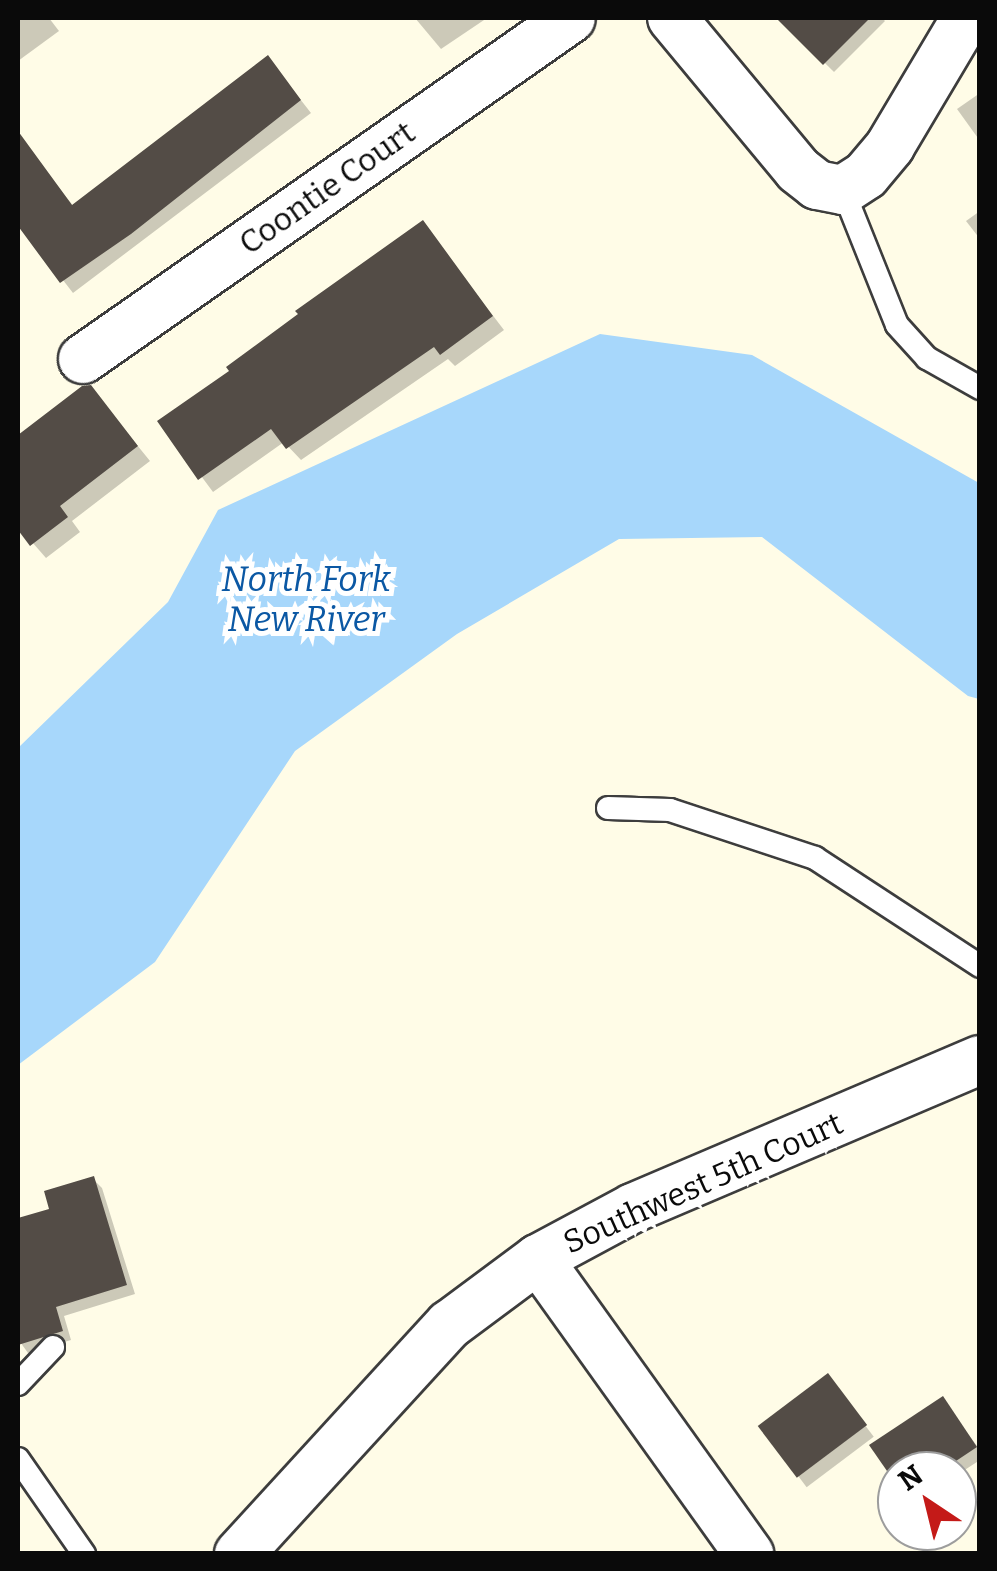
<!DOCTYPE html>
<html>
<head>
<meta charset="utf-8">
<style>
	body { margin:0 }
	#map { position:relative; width:997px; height:1571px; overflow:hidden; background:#fffce7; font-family:Bitter,serif }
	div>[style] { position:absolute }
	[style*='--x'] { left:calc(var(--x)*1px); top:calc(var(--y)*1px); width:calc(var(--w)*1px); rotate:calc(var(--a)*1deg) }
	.water>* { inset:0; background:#a7d7fb }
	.shadow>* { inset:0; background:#0003; transform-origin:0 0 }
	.building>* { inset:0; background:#534c46; transform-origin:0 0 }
	.roads { filter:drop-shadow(2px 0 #3d3d3d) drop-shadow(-2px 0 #3d3d3d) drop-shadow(0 2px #3d3d3d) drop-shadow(0 -2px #3d3d3d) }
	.service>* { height:22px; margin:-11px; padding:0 11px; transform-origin:11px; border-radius:11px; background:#fff }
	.minor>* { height:48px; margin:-24px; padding:0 24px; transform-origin:24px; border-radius:24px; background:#fff }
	span { translate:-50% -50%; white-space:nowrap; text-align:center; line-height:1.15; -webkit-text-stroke:10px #fff; paint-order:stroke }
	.street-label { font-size:32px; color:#0a0a0a }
	.water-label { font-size:35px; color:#0b58a4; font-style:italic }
	.frame { position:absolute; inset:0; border:20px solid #0a0a0a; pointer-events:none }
	.north { position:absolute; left:877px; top:1451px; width:100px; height:100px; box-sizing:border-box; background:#fff; border:2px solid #9d9d9d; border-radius:50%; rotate:325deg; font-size:28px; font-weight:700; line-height:40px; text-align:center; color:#0a0a0a }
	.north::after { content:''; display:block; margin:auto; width:35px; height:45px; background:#c41a18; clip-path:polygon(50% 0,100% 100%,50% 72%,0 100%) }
</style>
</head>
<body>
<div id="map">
	<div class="water">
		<i style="clip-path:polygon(600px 334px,752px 355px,979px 483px,979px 699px,968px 696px,762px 537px,619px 539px,457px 634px,295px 751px,155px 962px,18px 1065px,18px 748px,168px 602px,218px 510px)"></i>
	</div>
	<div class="shadow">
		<i style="clip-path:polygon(18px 18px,49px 18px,59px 31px,18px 61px)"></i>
		<i style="clip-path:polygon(415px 18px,487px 18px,441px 49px)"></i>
		<i style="clip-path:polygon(779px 18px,882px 18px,885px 21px,834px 72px)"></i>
		<i style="clip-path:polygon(268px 58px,311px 113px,73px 293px,18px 222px,18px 135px,74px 207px)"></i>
		<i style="clip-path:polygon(980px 93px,980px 141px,957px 109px)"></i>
		<i style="clip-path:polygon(980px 211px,980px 239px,966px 221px)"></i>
		<i style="clip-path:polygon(422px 223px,504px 330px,455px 366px,448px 359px,301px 460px,284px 442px,213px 492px,160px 421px,232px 372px)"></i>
		<i style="clip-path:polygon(90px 387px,150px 461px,72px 521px,80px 532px,46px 558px,18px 526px,18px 438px)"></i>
		<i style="clip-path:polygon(93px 1179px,102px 1188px,135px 1294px,64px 1316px,71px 1340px,28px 1353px,18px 1339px,18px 1221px,52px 1210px)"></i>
		<i style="left:828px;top:1376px;width:76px;height:84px;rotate:53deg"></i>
		<i style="clip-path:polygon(942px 1399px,980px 1450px,980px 1460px,957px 1475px,957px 1471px,897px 1471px,897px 1482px,873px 1445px)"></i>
	</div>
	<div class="building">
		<i style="clip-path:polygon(776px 18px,870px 18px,823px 65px)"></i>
		<i style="clip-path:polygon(268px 55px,301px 100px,131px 234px,60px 283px,18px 226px,18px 131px,72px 205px)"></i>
		<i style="clip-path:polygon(423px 220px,493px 316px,440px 355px,434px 347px,286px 449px,271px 429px,198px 480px,157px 421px,229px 371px,226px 367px,298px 314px,295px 311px)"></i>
		<i style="clip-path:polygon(91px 385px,138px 446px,60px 506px,68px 517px,30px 546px,18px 530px,18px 435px,82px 386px)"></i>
		<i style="clip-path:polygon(94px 1176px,127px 1285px,56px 1307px,63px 1331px,18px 1345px,18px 1218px,49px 1209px,44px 1191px)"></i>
		<i style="left:828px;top:1373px;width:65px;height:88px;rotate:53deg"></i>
		<i style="clip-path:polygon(943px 1396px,977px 1447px,941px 1471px,887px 1471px,869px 1445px)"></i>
	</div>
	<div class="roads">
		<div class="service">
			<i style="--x:843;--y:190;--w:145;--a:68.2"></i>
			<i style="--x:897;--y:325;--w:45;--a:47.7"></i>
			<i style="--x:927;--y:358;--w:61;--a:29.5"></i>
			<i style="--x:608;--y:808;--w:62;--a:1.8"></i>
			<i style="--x:670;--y:810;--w:153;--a:18.3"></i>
			<i style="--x:815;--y:858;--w:197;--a:33.2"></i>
			<i style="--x:18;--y:1384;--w:51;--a:-46.6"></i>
			<i style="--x:18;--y:1459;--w:116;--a:55.2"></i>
		</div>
		<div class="minor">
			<i style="--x:672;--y:18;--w:197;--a:50.3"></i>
			<i style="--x:798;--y:170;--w:24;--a:38"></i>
			<i style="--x:817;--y:185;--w:26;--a:11"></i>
			<i style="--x:843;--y:190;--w:27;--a:-33"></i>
			<i style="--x:866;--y:175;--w:38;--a:-50"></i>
			<i style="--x:890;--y:146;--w:149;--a:-59.3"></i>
			<i style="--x:83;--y:359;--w:595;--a:-34.94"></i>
			<i style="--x:538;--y:1259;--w:363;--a:54.4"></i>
			<i style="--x:239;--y:1554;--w:311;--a:-47.5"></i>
			<i style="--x:449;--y:1325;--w:111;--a:-36.6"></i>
			<i style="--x:538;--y:1259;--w:108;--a:-28.2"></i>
			<i style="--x:633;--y:1208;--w:377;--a:-23.1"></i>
		</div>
	</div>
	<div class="street-label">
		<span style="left:327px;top:188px;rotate:-35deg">Coontie Court</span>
		<span style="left:703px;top:1183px;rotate:-24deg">Southwest 5th Court</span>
	</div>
	<div class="water-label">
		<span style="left:306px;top:599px">North Fork<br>New River</span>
	</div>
	<div class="frame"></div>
	<div class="north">N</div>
</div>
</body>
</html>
